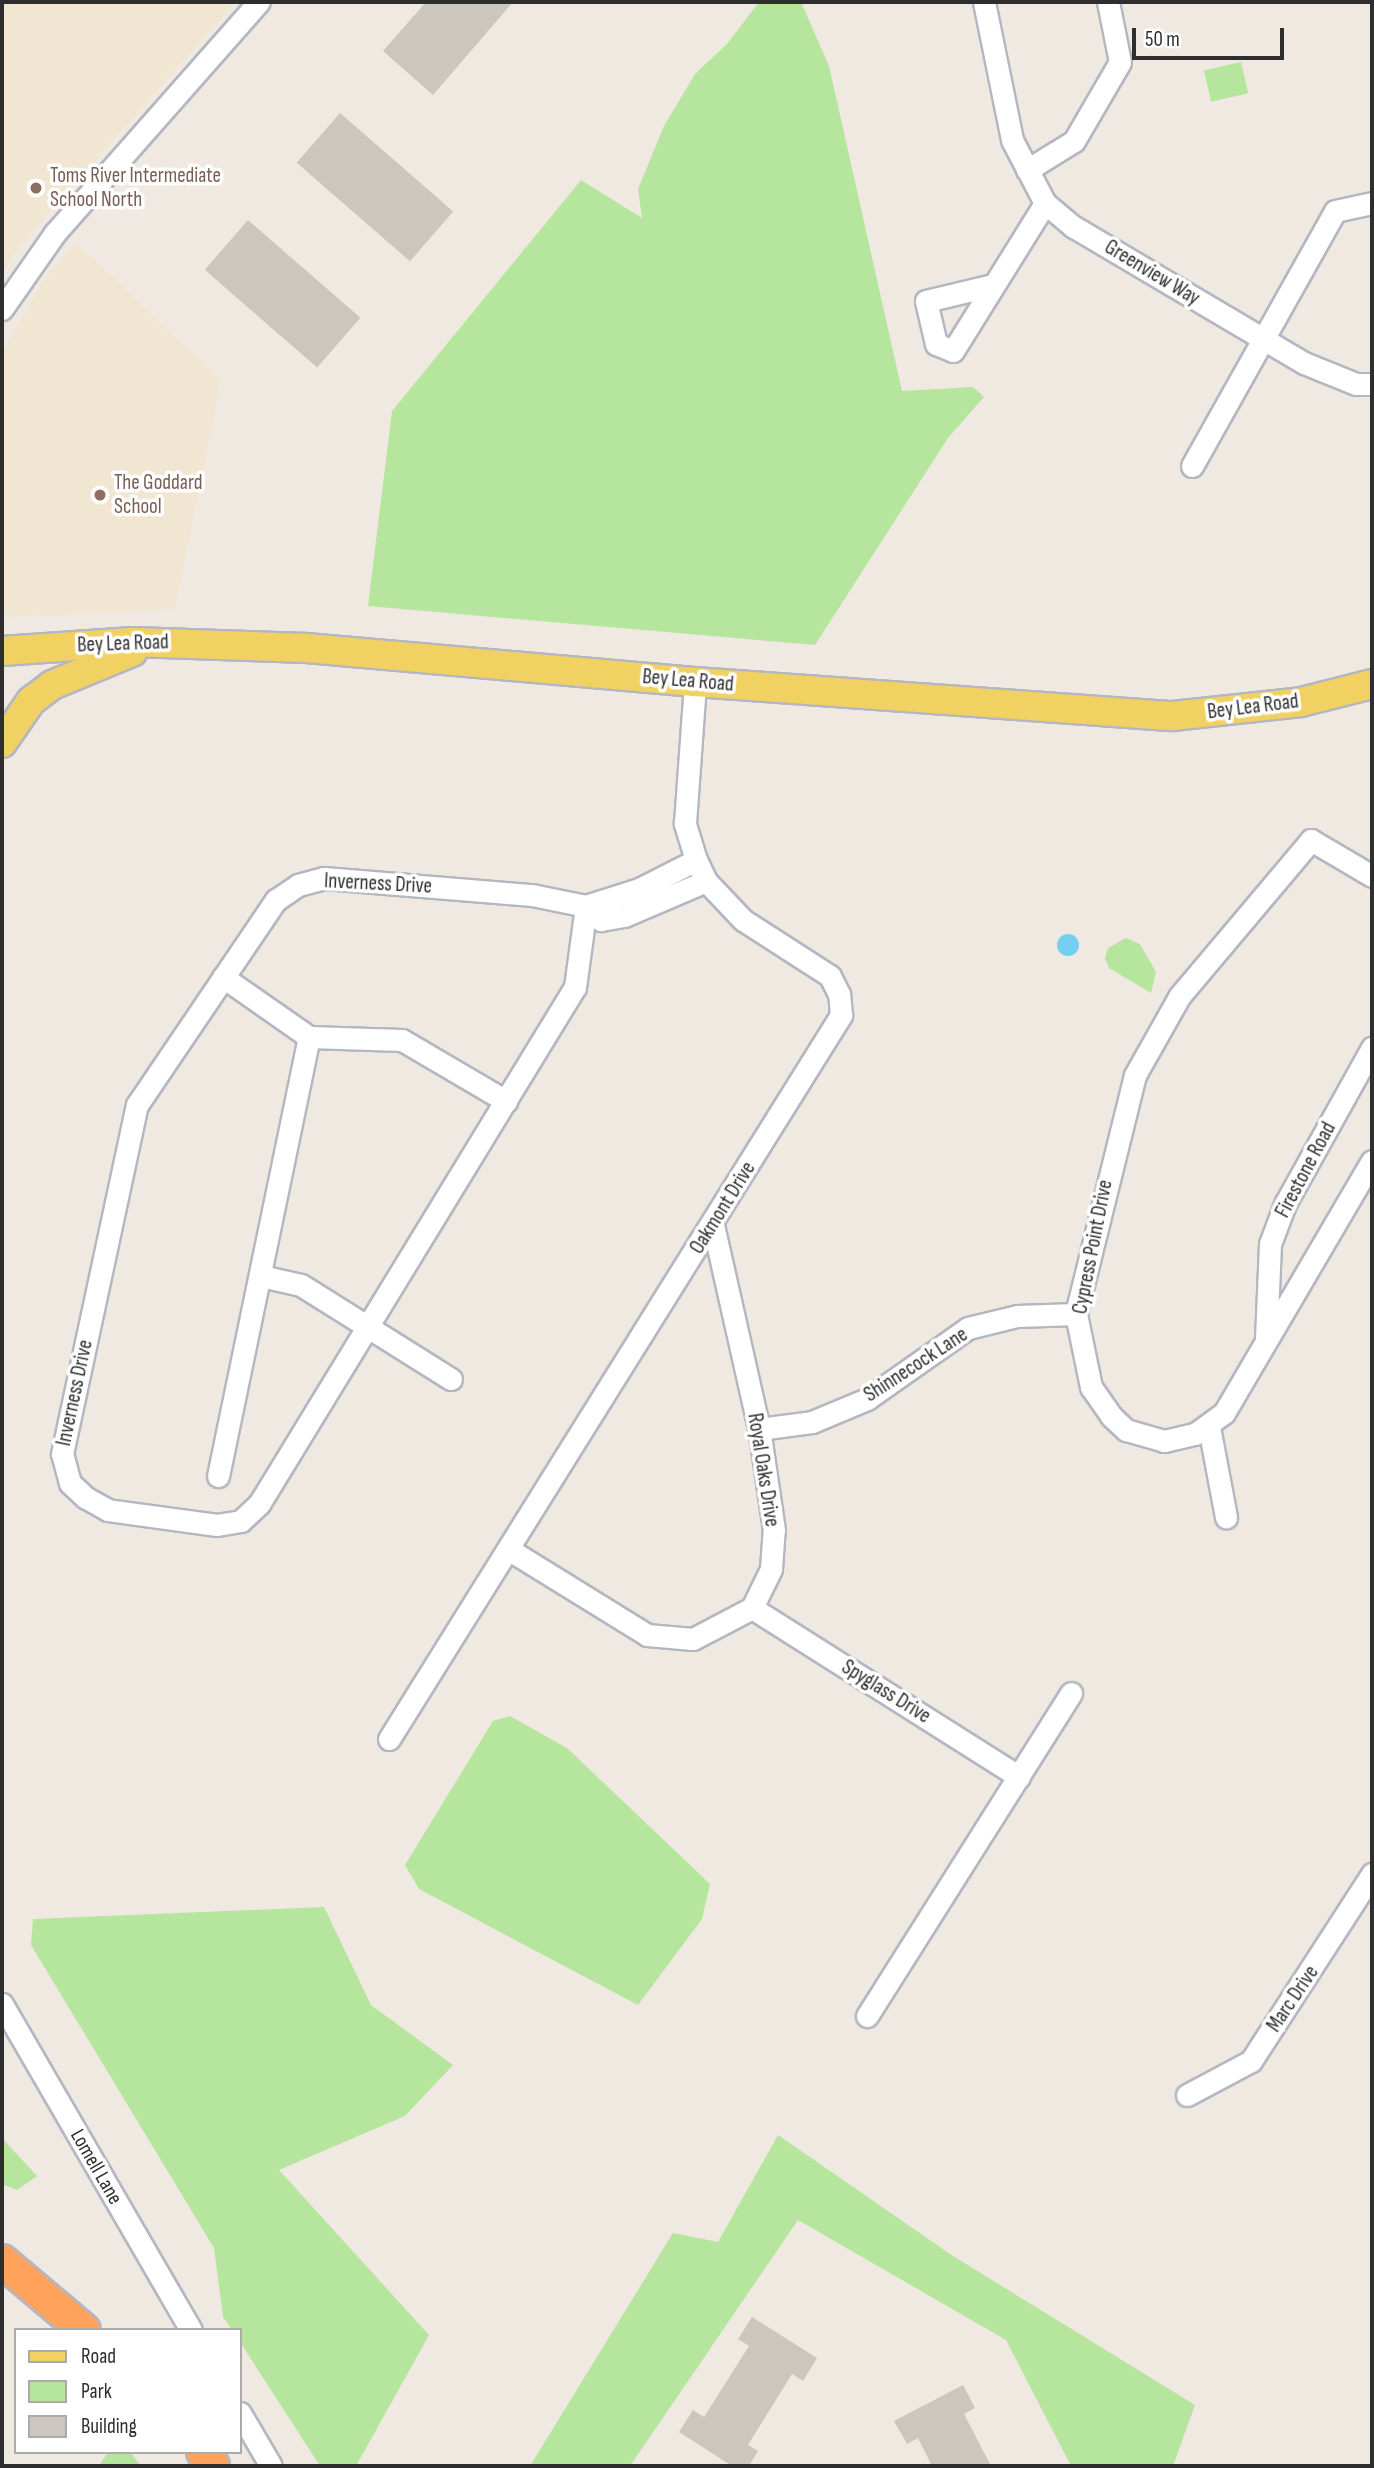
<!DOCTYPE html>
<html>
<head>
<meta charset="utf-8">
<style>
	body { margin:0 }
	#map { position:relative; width:1374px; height:2468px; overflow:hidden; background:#efe9e1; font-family:"Sofia Sans Condensed",sans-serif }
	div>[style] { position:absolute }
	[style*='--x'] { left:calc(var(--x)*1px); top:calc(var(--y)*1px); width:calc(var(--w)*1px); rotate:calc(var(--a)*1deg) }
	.education>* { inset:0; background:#f0e6d1 }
	.green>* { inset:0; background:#b6e59e; transform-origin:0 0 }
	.water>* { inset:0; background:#75cff0 }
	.round { border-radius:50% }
	.building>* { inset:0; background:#cbc7bf; transform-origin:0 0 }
	.roads { filter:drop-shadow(2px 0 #b4b7c1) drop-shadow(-2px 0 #b4b7c1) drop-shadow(0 2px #b4b7c1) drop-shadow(0 -2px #b4b7c1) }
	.minor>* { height:21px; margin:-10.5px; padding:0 10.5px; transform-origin:10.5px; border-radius:10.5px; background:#fff }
	.major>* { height:28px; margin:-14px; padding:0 14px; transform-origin:14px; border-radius:14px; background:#f2d163 }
	.highway>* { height:32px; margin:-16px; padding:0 16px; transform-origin:16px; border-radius:16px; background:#ffa35c }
	.dots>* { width:19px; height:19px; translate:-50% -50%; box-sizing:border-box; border:4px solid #fff; border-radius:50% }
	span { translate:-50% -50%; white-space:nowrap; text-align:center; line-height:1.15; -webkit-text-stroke:7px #fff; paint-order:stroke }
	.education-label { font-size:21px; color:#785e54 }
	.left { translate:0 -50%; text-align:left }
	.street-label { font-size:21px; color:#2e2e2e }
	.frame { position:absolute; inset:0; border:4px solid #2e2e2e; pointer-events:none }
	.legend { position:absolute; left:14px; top:2328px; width:228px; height:126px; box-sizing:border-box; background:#fff; border:2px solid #ababab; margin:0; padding:9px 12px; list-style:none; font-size:21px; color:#2e2e2e }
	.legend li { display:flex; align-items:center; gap:14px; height:35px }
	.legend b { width:35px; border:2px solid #ababab }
	.scale { position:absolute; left:1132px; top:28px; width:152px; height:32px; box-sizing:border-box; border:4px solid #2e2e2e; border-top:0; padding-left:9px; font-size:21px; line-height:24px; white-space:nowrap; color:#2e2e2e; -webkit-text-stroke:5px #fff; paint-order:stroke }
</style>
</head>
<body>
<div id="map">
	<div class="education">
		<i style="clip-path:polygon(2px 2px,235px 2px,18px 248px,2px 273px)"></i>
		<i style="clip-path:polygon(75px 242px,221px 380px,175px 609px,2px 617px,2px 353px,43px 281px)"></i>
	</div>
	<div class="green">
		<i style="clip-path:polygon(759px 2px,801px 2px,829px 66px,902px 391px,973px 387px,984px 397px,948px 438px,815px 645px,368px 606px,392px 411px,581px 180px,642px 218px,638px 189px,664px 126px,695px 74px,727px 44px)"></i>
		<i style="left:1241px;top:62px;width:32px;height:38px;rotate:77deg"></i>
		<i style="clip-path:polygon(1126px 938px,1140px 944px,1156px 972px,1151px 993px,1109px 968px,1105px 958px,1108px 948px)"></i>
		<i style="clip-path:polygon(510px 1716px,567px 1748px,710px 1884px,702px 1919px,638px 2005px,419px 1889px,405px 1865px,493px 1721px)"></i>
		<i style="clip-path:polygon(324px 1907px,371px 2005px,453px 2065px,405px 2116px,279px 2170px,429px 2335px,356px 2466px,320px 2466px,240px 2342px,240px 2330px,232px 2330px,223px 2317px,214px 2248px,31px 1945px,33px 1919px)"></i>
		<i style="clip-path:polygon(778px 2135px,953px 2256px,1195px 2405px,1173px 2466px,1071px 2466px,1006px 2340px,798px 2220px,630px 2466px,530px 2466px,673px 2233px,718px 2242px)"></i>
		<i style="clip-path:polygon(2px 2138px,37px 2176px,17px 2190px,2px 2184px)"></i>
		<i style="clip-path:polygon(108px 2452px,130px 2452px,141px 2466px,99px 2466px)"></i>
	</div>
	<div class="water">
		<i class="round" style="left:1057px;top:934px;width:22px;height:22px"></i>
	</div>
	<div class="building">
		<i style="clip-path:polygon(426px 2px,513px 2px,433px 95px,383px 51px)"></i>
		<i style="left:340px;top:113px;width:150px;height:66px;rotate:41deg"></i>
		<i style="left:248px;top:220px;width:149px;height:66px;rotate:41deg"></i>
		<i style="clip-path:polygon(752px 2317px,817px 2358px,803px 2381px,792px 2374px,748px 2445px,758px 2451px,749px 2466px,732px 2466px,679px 2432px,693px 2410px,704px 2417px,749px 2346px,738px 2339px)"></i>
		<i style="clip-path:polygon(963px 2385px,975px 2408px,964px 2414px,991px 2466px,932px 2466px,918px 2438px,907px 2444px,894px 2421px)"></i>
	</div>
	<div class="roads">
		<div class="minor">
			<i style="--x:984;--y:2;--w:141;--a:78.5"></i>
			<i style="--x:1012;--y:140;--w:71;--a:62.4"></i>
			<i style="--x:1045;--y:203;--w:38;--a:40"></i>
			<i style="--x:1074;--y:227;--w:267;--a:30.6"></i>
			<i style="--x:1304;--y:363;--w:56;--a:22"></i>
			<i style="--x:1356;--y:384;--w:16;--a:0"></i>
			<i style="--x:1027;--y:170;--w:55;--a:-31.7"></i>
			<i style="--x:1074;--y:141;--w:91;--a:-59.8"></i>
			<i style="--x:1120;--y:62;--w:61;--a:-101.3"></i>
			<i style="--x:993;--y:285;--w:69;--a:166.6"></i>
			<i style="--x:926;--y:301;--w:44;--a:76.9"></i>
			<i style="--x:936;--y:344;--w:18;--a:22"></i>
			<i style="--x:953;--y:351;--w:174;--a:-58.1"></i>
			<i style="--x:2;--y:309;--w:93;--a:-55.1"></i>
			<i style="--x:55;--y:233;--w:308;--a:-48.6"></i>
			<i style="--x:1192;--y:466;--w:292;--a:-60.7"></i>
			<i style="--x:1335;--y:211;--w:38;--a:-12"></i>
			<i style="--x:696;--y:860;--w:64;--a:153"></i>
			<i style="--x:639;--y:889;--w:56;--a:162.2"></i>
			<i style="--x:586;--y:906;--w:21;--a:43"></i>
			<i style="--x:601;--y:920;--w:23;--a:-10"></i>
			<i style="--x:624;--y:916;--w:89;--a:-23.1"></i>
			<i style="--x:1372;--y:876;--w:71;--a:-149.5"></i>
			<i style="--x:1311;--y:840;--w:205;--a:130.1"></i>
			<i style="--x:1179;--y:997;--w:90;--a:119.4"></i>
			<i style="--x:1135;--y:1075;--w:246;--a:103.9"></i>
			<i style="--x:1076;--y:1314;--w:75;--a:78.4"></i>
			<i style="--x:1091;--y:1387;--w:35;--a:55"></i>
			<i style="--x:1111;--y:1416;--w:21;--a:43"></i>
			<i style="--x:1126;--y:1430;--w:40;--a:16"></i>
			<i style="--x:1164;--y:1441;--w:32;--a:-13"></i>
			<i style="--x:1195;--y:1434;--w:36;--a:-36"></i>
			<i style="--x:1224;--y:1413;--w:292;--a:-59.6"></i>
			<i style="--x:324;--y:878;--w:209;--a:4.7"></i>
			<i style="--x:532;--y:895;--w:55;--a:11.5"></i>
			<i style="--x:586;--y:906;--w:82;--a:97.7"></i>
			<i style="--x:575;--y:987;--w:606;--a:121.43"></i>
			<i style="--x:259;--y:1504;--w:25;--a:137"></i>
			<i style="--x:241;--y:1521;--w:24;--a:171"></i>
			<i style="--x:217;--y:1525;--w:110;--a:-172.2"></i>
			<i style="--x:108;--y:1510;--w:25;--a:-151"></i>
			<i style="--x:86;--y:1498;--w:22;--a:-137"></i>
			<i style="--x:70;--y:1483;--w:30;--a:-105"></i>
			<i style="--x:62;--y:1454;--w:357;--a:-77.9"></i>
			<i style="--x:137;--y:1105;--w:248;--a:-55.9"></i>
			<i style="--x:276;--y:900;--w:27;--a:-34"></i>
			<i style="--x:298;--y:885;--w:27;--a:-15"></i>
			<i style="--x:223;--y:977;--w:105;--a:34.9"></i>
			<i style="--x:309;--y:1037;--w:93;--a:1.8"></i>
			<i style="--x:402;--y:1040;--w:121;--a:30.4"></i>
			<i style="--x:261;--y:1276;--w:41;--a:12.7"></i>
			<i style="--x:301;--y:1285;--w:177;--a:32.1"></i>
			<i style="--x:1266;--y:1339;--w:95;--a:-87.6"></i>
			<i style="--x:1270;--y:1244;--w:43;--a:-69.4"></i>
			<i style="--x:1285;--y:1204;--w:179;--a:-60.9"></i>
			<i style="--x:1209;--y:1427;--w:92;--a:79.3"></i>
			<i style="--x:759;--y:1429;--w:53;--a:-7.5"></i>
			<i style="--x:812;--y:1422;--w:60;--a:-22.7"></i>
			<i style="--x:867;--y:1399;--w:123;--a:-35.1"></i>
			<i style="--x:968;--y:1328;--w:50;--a:-13.8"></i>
			<i style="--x:1017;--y:1316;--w:59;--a:-1.9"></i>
			<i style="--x:218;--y:1476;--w:448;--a:-78.3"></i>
			<i style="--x:508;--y:1549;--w:163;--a:31.7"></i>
			<i style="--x:647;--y:1635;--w:46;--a:5"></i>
			<i style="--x:693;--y:1639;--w:67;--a:-27.7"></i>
			<i style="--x:752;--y:1608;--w:43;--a:-64"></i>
			<i style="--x:771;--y:1569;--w:39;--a:-86"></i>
			<i style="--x:774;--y:1530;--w:102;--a:-98.4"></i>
			<i style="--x:759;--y:1429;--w:209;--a:-102.7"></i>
			<i style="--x:752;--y:1608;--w:316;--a:32.3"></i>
			<i style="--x:389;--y:1739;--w:854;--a:-58.02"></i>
			<i style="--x:841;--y:1015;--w:21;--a:-95"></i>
			<i style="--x:839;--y:994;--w:20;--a:-117"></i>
			<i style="--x:830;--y:976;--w:103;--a:-147.2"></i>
			<i style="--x:743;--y:920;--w:54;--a:-133.5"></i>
			<i style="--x:706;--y:881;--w:23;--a:-115"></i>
			<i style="--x:696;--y:860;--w:39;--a:-107"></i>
			<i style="--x:685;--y:823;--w:141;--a:-85.9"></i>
			<i style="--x:2;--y:2004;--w:377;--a:59.9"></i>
			<i style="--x:867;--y:2016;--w:382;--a:-57.7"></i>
			<i style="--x:1187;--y:2095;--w:72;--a:-28"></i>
			<i style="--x:1251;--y:2061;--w:223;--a:-57.1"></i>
			<i style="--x:240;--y:2413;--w:61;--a:59.7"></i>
		</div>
		<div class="major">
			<i style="--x:2;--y:651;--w:131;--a:-3.9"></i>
			<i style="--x:133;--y:642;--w:173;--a:2"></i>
			<i style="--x:306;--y:648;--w:390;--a:5"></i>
			<i style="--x:695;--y:682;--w:479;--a:4.1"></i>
			<i style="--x:1173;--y:716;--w:129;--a:-6.2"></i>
			<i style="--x:1301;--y:702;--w:73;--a:-14.2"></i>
			<i style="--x:2;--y:743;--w:51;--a:-55.4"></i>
			<i style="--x:31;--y:701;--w:26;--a:-37"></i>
			<i style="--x:52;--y:685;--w:87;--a:-22.4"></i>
		</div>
		<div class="highway">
			<i style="--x:2;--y:2261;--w:107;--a:40.1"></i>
			<i style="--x:203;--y:2452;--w:17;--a:54"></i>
		</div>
	</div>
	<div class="dots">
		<i style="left:36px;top:188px;background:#8d6e63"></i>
		<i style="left:100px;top:495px;background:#8d6e63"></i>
	</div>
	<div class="education-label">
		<span class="left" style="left:50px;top:188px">Toms River Intermediate<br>School North</span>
		<span class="left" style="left:114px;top:495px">The Goddard<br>School</span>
	</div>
	<div class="street-label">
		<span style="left:1152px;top:273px;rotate:31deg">Greenview Way</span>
		<span style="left:123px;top:644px;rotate:-2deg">Bey Lea Road</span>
		<span style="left:688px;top:681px;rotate:5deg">Bey Lea Road</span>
		<span style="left:1253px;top:707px;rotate:-7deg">Bey Lea Road</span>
		<span style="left:378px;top:884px;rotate:3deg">Inverness Drive</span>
		<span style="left:1306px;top:1170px;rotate:-62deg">Firestone Road</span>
		<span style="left:723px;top:1208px;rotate:-58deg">Oakmont Drive</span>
		<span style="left:1093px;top:1247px;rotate:-79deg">Cypress Point Drive</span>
		<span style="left:916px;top:1365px;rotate:-33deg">Shinnecock Lane</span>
		<span style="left:75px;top:1393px;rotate:-78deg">Inverness Drive</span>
		<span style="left:763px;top:1470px;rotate:81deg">Royal Oaks Drive</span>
		<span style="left:886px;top:1692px;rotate:32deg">Spyglass Drive</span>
		<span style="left:1293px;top:1999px;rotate:-56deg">Marc Drive</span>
		<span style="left:96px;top:2167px;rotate:60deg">Lomell Lane</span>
	</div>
	<div class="frame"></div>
	<ul class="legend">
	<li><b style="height:9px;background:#f2d163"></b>Road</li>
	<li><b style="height:19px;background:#b6e59e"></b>Park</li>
	<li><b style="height:19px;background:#cbc7bf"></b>Building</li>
	</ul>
	<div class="scale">50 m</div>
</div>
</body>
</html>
